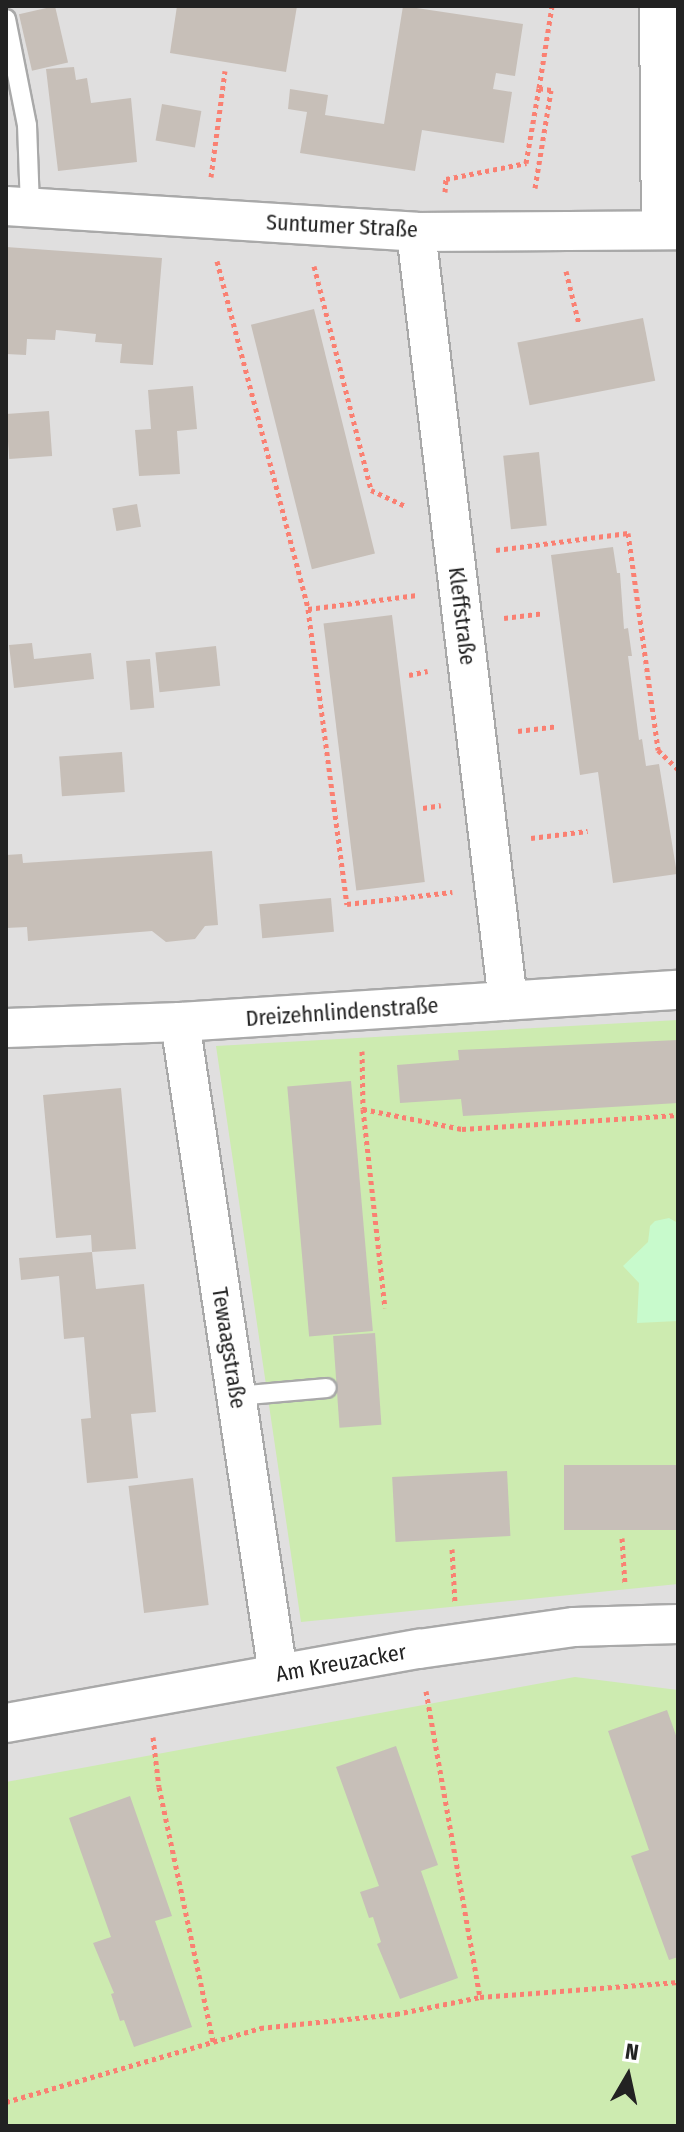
<!DOCTYPE html>
<html>
<head>
<meta charset="utf-8">
<style>
	body { margin:0 }
	#map { position:relative; width:684px; height:2132px; overflow:hidden; background:#f2efe9; font-family:"Fira Sans Condensed",sans-serif }
	div>[style] { position:absolute }
	[style*='--x'] { left:calc(var(--x)*1px); top:calc(var(--y)*1px); width:calc(var(--w)*1px); rotate:calc(var(--a)*1deg) }
	.residential>* { inset:0; background:#e0dfdf; transform-origin:0 0 }
	.grass>* { inset:0; background:#cdebb0 }
	.park>* { inset:0; background:#c8facc }
	.building>* { inset:0; background:#c7bfb8; transform-origin:0 0 }
	.path>* { height:5px; margin-top:-2.5px; transform-origin:0; background:repeating-linear-gradient(90deg,#fa8072 0 4px,transparent 0 8px) }
	.roads { filter:drop-shadow(2px 0 #a9a9a9) drop-shadow(-2px 0 #a9a9a9) drop-shadow(0 2px #a9a9a9) drop-shadow(0 -2px #a9a9a9) }
	.service>* { height:18px; margin:-9px; padding:0 9px; transform-origin:9px; border-radius:9px; background:#fff }
	.minor>* { height:38px; margin:-19px; padding:0 19px; transform-origin:19px; border-radius:19px; background:#fff }
	span { translate:-50% -50%; white-space:nowrap; text-align:center; line-height:1.15; -webkit-text-stroke:6px #fff; paint-order:stroke }
	.street-label { font-size:22px; color:#222 }
	.frame { position:absolute; inset:0; border:8px solid #222; pointer-events:none }
	.north { position:absolute; left:588px; top:2036px; width:80px; height:80px; -webkit-text-stroke:6px #fff; paint-order:stroke; rotate:9deg; font-size:22px; font-weight:700; line-height:32px; text-align:center; color:#222 }
	.north::after { content:''; display:block; margin:auto; width:28px; height:36px; background:#222; clip-path:polygon(50% 0,100% 100%,50% 72%,0 100%) }
</style>
</head>
<body>
<div id="map">
	<div class="residential">
		<i style="left:6px;top:6px;width:672px;height:2120px"></i>
	</div>
	<div class="grass">
		<i style="clip-path:polygon(678px 1020px,678px 1584px,301px 1622px,216px 1046px)"></i>
		<i style="clip-path:polygon(575px 1677px,678px 1690px,678px 2126px,6px 2126px,6px 1782px)"></i>
	</div>
	<div class="park">
		<i style="clip-path:polygon(669px 1218px,678px 1223px,678px 1321px,637px 1323px,639px 1283px,623px 1266px,648px 1242px,650px 1226px,655px 1221px)"></i>
	</div>
	<div class="building">
		<i style="left:55px;top:6px;width:58px;height:37px;rotate:77deg"></i>
		<i style="clip-path:polygon(177px 6px,297px 6px,286px 72px,170px 53px)"></i>
		<i style="clip-path:polygon(403px 6px,523px 24px,515px 76px,496px 73px,493px 89px,512px 92px,504px 143px,422px 130px,415px 171px,300px 153px,307px 112px,288px 109px,290px 89px,328px 95px,325px 115px,384px 124px)"></i>
		<i style="clip-path:polygon(74px 67px,76px 80px,87px 78px,91px 103px,131px 98px,137px 162px,58px 171px,46px 69px)"></i>
		<i style="left:162px;top:104px;width:40px;height:37px;rotate:10deg"></i>
		<i style="clip-path:polygon(6px 247px,162px 258px,153px 365px,120px 363px,122px 344px,95px 342px,96px 334px,56px 330px,55px 340px,27px 339px,26px 355px,6px 354px)"></i>
		<i style="left:314px;top:309px;width:252px;height:65px;rotate:76deg"></i>
		<i style="left:643px;top:318px;width:64px;height:128px;rotate:79deg"></i>
		<i style="clip-path:polygon(193px 386px,197px 429px,177px 431px,180px 474px,139px 476px,135px 430px,151px 429px,148px 390px)"></i>
		<i style="left:49px;top:411px;width:45px;height:43px;rotate:86deg"></i>
		<i style="left:539px;top:452px;width:74px;height:36px;rotate:84deg"></i>
		<i style="left:137px;top:504px;width:23px;height:25px;rotate:80deg"></i>
		<i style="clip-path:polygon(613px 547px,617px 573px,620px 573px,624px 629px,628px 628px,632px 656px,628px 656px,639px 740px,642px 739px,646px 766px,659px 764px,677px 874px,613px 883px,598px 772px,580px 775px,551px 555px)"></i>
		<i style="left:392px;top:615px;width:269px;height:69px;rotate:83deg"></i>
		<i style="clip-path:polygon(32px 643px,34px 659px,91px 653px,94px 679px,14px 688px,9px 645px)"></i>
		<i style="left:216px;top:646px;width:40px;height:61px;rotate:84deg"></i>
		<i style="left:150px;top:659px;width:49px;height:24px;rotate:85deg"></i>
		<i style="left:122px;top:752px;width:40px;height:63px;rotate:86deg"></i>
		<i style="clip-path:polygon(212px 851px,218px 925px,205px 926px,195px 939px,166px 942px,152px 931px,28px 941px,27px 927px,6px 928px,6px 855px,22px 854px,23px 863px)"></i>
		<i style="left:331px;top:898px;width:34px;height:72px;rotate:85deg"></i>
		<i style="clip-path:polygon(678px 1040px,678px 1103px,463px 1116px,461px 1099px,400px 1103px,397px 1065px,459px 1060px,458px 1050px)"></i>
		<i style="left:351px;top:1081px;width:251px;height:64px;rotate:85deg"></i>
		<i style="clip-path:polygon(121px 1088px,136px 1249px,92px 1252px,96px 1289px,144px 1284px,156px 1412px,131px 1414px,138px 1478px,87px 1483px,81px 1419px,91px 1418px,84px 1337px,64px 1339px,59px 1276px,21px 1280px,19px 1258px,92px 1252px,91px 1235px,56px 1238px,43px 1095px)"></i>
		<i style="left:375px;top:1333px;width:92px;height:42px;rotate:86deg"></i>
		<i style="left:678px;top:1465px;width:65px;height:114px;rotate:90deg"></i>
		<i style="left:507px;top:1471px;width:65px;height:115px;rotate:87deg"></i>
		<i style="left:193px;top:1478px;width:128px;height:65px;rotate:83deg"></i>
		<i style="clip-path:polygon(667px 1710px,678px 1741px,678px 1957px,669px 1960px,631px 1856px,649px 1850px,608px 1731px)"></i>
		<i style="clip-path:polygon(396px 1746px,438px 1865px,421px 1871px,458px 1978px,400px 1999px,377px 1944px,381px 1942px,373px 1917px,369px 1918px,360px 1892px,379px 1886px,336px 1767px)"></i>
		<i style="clip-path:polygon(130px 1796px,172px 1916px,155px 1921px,192px 2027px,134px 2047px,124px 2020px,120px 2021px,111px 1994px,114px 1993px,93px 1943px,111px 1937px,69px 1818px)"></i>
	</div>
	<div class="path">
		<i style="--x:211;--y:177;--w:107;--a:-82.5"></i>
		<i style="--x:535;--y:188;--w:99;--a:-80.7"></i>
		<i style="--x:551;--y:90;--w:12;--a:-171"></i>
		<i style="--x:539;--y:88;--w:83;--a:-81"></i>
		<i style="--x:445;--y:192;--w:13;--a:-86"></i>
		<i style="--x:446;--y:179;--w:82;--a:-11.3"></i>
		<i style="--x:526;--y:163;--w:76;--a:-80.2"></i>
		<i style="--x:217;--y:261;--w:360;--a:75.3"></i>
		<i style="--x:308;--y:609;--w:110;--a:-7.3"></i>
		<i style="--x:314;--y:266;--w:231;--a:75.7"></i>
		<i style="--x:371;--y:490;--w:38;--a:25"></i>
		<i style="--x:566;--y:271;--w:55;--a:76.2"></i>
		<i style="--x:496;--y:550;--w:133;--a:-7.3"></i>
		<i style="--x:628;--y:533;--w:219;--a:82.1"></i>
		<i style="--x:658;--y:750;--w:28;--a:44"></i>
		<i style="--x:308;--y:609;--w:298;--a:82.5"></i>
		<i style="--x:347;--y:904;--w:106;--a:-6.5"></i>
		<i style="--x:504;--y:618;--w:39;--a:-7"></i>
		<i style="--x:409;--y:675;--w:19;--a:-12"></i>
		<i style="--x:518;--y:731;--w:39;--a:-7"></i>
		<i style="--x:423;--y:808;--w:18;--a:-9"></i>
		<i style="--x:531;--y:838;--w:57;--a:-7"></i>
		<i style="--x:362;--y:1051;--w:58;--a:89"></i>
		<i style="--x:363;--y:1109;--w:101;--a:11.4"></i>
		<i style="--x:462;--y:1129;--w:216;--a:-3.7"></i>
		<i style="--x:363;--y:1109;--w:200;--a:83.7"></i>
		<i style="--x:622;--y:1538;--w:47;--a:86.3"></i>
		<i style="--x:452;--y:1549;--w:53;--a:86.8"></i>
		<i style="--x:426;--y:1691;--w:311;--a:80"></i>
		<i style="--x:153;--y:1737;--w:50;--a:83.2"></i>
		<i style="--x:159;--y:1787;--w:261;--a:78"></i>
		<i style="--x:6;--y:2102;--w:265;--a:-16.2"></i>
		<i style="--x:260;--y:2028;--w:137;--a:-5.9"></i>
		<i style="--x:396;--y:2014;--w:86;--a:-11.4"></i>
		<i style="--x:480;--y:1997;--w:199;--a:-4.3"></i>
	</div>
	<div class="roads">
		<div class="service">
			<i style="--x:6;--y:19;--w:108;--a:78.8"></i>
			<i style="--x:27;--y:125;--w:82;--a:87.9"></i>
			<i style="--x:237;--y:1396;--w:90;--a:-5.1"></i>
		</div>
		<div class="minor">
			<i style="--x:659;--y:6;--w:224;--a:89.5"></i>
			<i style="--x:6;--y:206;--w:411;--a:3.6"></i>
			<i style="--x:416;--y:232;--w:262;--a:-0.4"></i>
			<i style="--x:416;--y:232;--w:774;--a:83.18"></i>
			<i style="--x:180;--y:1022;--w:659;--a:81.45"></i>
			<i style="--x:6;--y:1028;--w:174;--a:-2"></i>
			<i style="--x:180;--y:1022;--w:499;--a:-3.7"></i>
			<i style="--x:6;--y:1723;--w:420;--a:-10.2"></i>
			<i style="--x:419;--y:1649;--w:157;--a:-8.1"></i>
			<i style="--x:574;--y:1627;--w:104;--a:-1.7"></i>
		</div>
	</div>
	<div class="street-label">
		<span style="left:342px;top:226px;rotate:3deg">Suntumer Straße</span>
		<span style="left:462px;top:616px;rotate:83deg">Kleffstraße</span>
		<span style="left:342px;top:1012px;rotate:-4deg">Dreizehnlindenstraße</span>
		<span style="left:229px;top:1348px;rotate:81deg">Tewaagstraße</span>
		<span style="left:341px;top:1663px;rotate:-10deg">Am Kreuzacker</span>
	</div>
	<div class="frame"></div>
	<div class="north">N</div>
</div>
</body>
</html>
